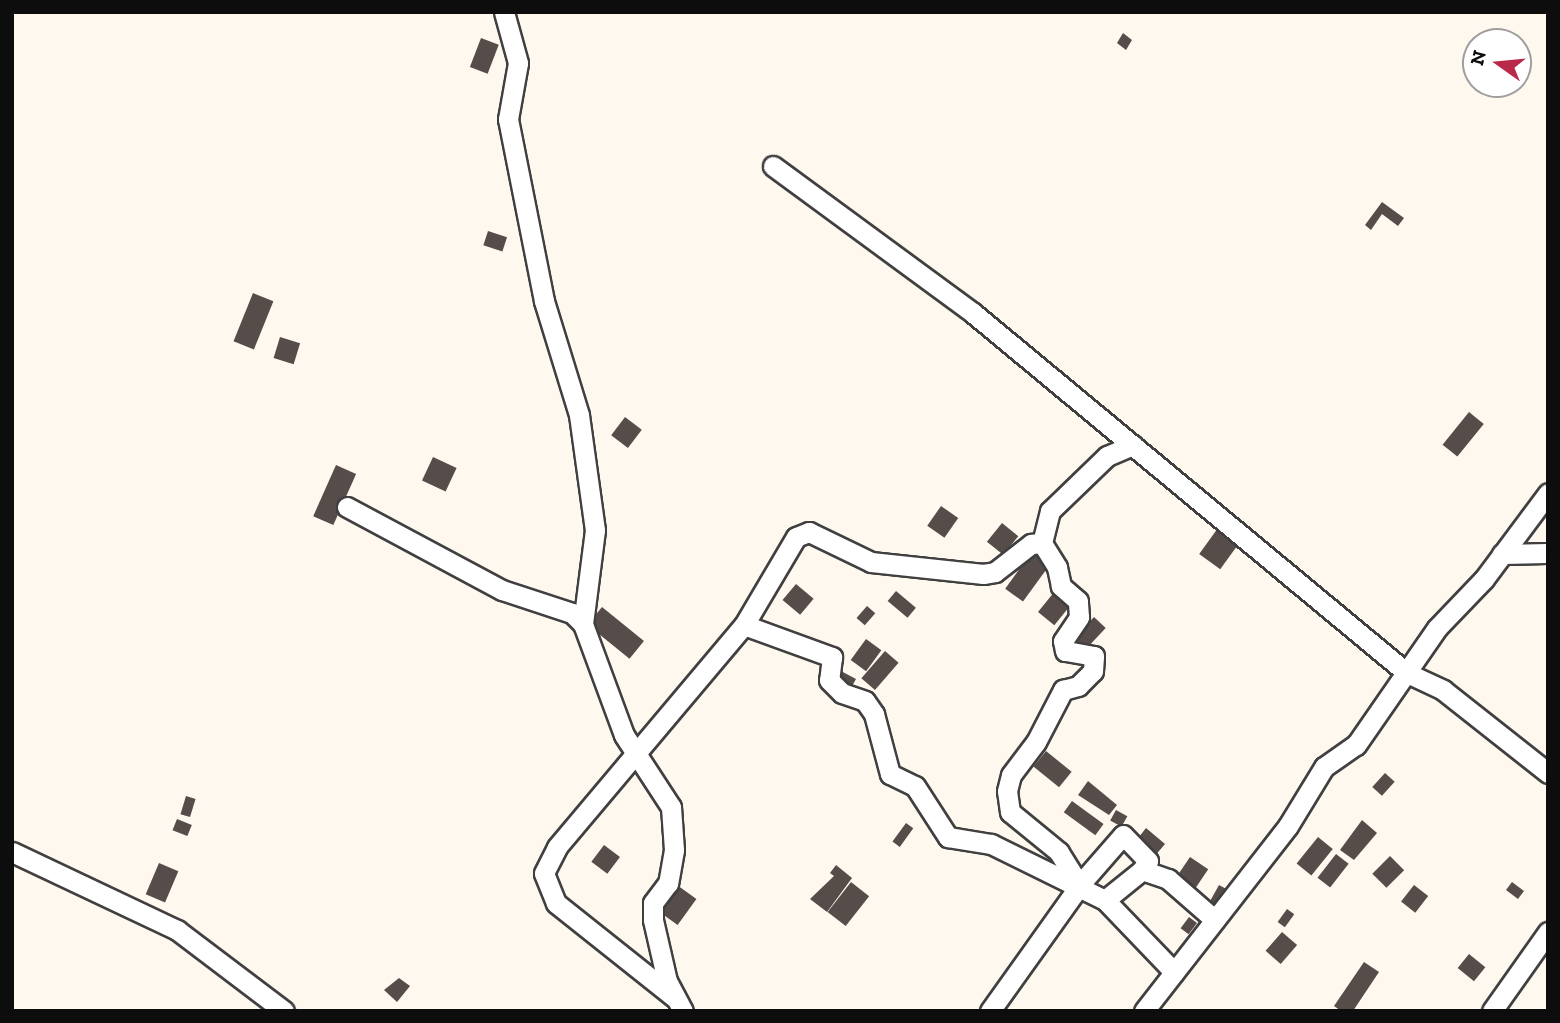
<!DOCTYPE html>
<html>
<head>
<meta charset="utf-8">
<style>
	body { margin:0 }
	#map { position:relative; width:1560px; height:1023px; overflow:hidden; background:#fef8ee; font-family:"Zilla Slab",serif }
	div>[style] { position:absolute }
	[style*='--x'] { left:calc(var(--x)*1px); top:calc(var(--y)*1px); width:calc(var(--w)*1px); rotate:calc(var(--a)*1deg) }
	.building>* { inset:0; background:#564c4a; transform-origin:0 0 }
	.roads { filter:drop-shadow(2px 0 #404040) drop-shadow(-2px 0 #404040) drop-shadow(0 2px #404040) drop-shadow(0 -2px #404040) }
	.minor>* { height:19px; margin:-9.5px; padding:0 9.5px; transform-origin:9.5px; border-radius:9.5px; background:#fff }
	span { translate:-50% -50%; white-space:nowrap; text-align:center; line-height:1.15; -webkit-text-stroke:7px #fff; paint-order:stroke }
	.frame { position:absolute; inset:0; border:14px solid #0d0d0d; pointer-events:none }
	.north { position:absolute; left:1462px; top:28px; width:70px; height:70px; box-sizing:border-box; background:#fff; border:2px solid #9e9e9e; border-radius:50%; rotate:285deg; font-size:19px; font-weight:700; line-height:28px; text-align:center; color:#0d0d0d }
	.north::after { content:''; display:block; margin:auto; width:24px; height:32px; background:#b92949; clip-path:polygon(50% 0,100% 100%,50% 72%,0 100%) }
</style>
</head>
<body>
<div id="map">
	<div class="building">
		<i style="clip-path:polygon(1123px 33px,1132px 40px,1126px 50px,1117px 43px)"></i>
		<i style="left:481px;top:38px;width:19px;height:31px;rotate:21deg"></i>
		<i style="clip-path:polygon(1382px 202px,1404px 218px,1398px 226px,1382px 214px,1371px 230px,1365px 225px)"></i>
		<i style="left:488px;top:231px;width:20px;height:15px;rotate:18deg"></i>
		<i style="left:253px;top:293px;width:22px;height:52px;rotate:22deg"></i>
		<i style="left:280px;top:337px;width:21px;height:22px;rotate:17deg"></i>
		<i style="left:1469px;top:412px;width:19px;height:42px;rotate:39deg"></i>
		<i style="left:625px;top:417px;width:21px;height:23px;rotate:37deg"></i>
		<i style="left:433px;top:457px;width:26px;height:26px;rotate:25deg"></i>
		<i style="left:336px;top:465px;width:22px;height:56px;rotate:24deg"></i>
		<i style="left:941px;top:506px;width:21px;height:24px;rotate:35deg"></i>
		<i style="left:1002px;top:523px;width:21px;height:24px;rotate:39deg"></i>
		<i style="left:1218px;top:528px;width:26px;height:32px;rotate:36deg"></i>
		<i style="left:1034px;top:549px;width:22px;height:49px;rotate:36deg"></i>
		<i style="left:796px;top:584px;width:23px;height:21px;rotate:40deg"></i>
		<i style="left:896px;top:591px;width:26px;height:13px;rotate:40deg"></i>
		<i style="left:1055px;top:591px;width:21px;height:27px;rotate:39deg"></i>
		<i style="left:867px;top:606px;width:11px;height:16px;rotate:41deg"></i>
		<i style="left:602px;top:607px;width:54px;height:23px;rotate:39deg"></i>
		<i style="left:1094px;top:617px;width:16px;height:33px;rotate:43deg"></i>
		<i style="left:866px;top:639px;width:19px;height:26px;rotate:36deg"></i>
		<i style="left:885px;top:651px;width:18px;height:36px;rotate:41deg"></i>
		<i style="clip-path:polygon(839px 670px,856px 679px,851px 688px,835px 678px)"></i>
		<i style="left:1046px;top:751px;width:33px;height:20px;rotate:39deg"></i>
		<i style="left:1385px;top:773px;width:13px;height:19px;rotate:42deg"></i>
		<i style="clip-path:polygon(1088px 781px,1117px 805px,1109px 815px,1078px 795px)"></i>
		<i style="left:186px;top:796px;width:10px;height:19px;rotate:17deg"></i>
		<i style="left:1072px;top:801px;width:39px;height:14px;rotate:36deg"></i>
		<i style="left:1116px;top:810px;width:13px;height:12px;rotate:29deg"></i>
		<i style="left:177px;top:819px;width:16px;height:12px;rotate:22deg"></i>
		<i style="clip-path:polygon(1362px 820px,1377px 833px,1354px 860px,1340px 850px)"></i>
		<i style="left:906px;top:823px;width:9px;height:23px;rotate:36deg"></i>
		<i style="clip-path:polygon(1146px 828px,1165px 844px,1154px 857px,1143px 844px,1135px 842px)"></i>
		<i style="left:1318px;top:837px;width:19px;height:34px;rotate:39deg"></i>
		<i style="left:604px;top:845px;width:20px;height:21px;rotate:37deg"></i>
		<i style="left:1336px;top:854px;width:16px;height:30px;rotate:38deg"></i>
		<i style="left:1390px;top:856px;width:20px;height:25px;rotate:45deg"></i>
		<i style="left:1190px;top:857px;width:22px;height:23px;rotate:34deg"></i>
		<i style="left:159px;top:863px;width:21px;height:34px;rotate:23deg"></i>
		<i style="clip-path:polygon(836px 865px,852px 878px,827px 912px,810px 899px,834px 876px,830px 873px)"></i>
		<i style="left:851px;top:882px;width:23px;height:38px;rotate:38deg"></i>
		<i style="left:1512px;top:882px;width:15px;height:10px;rotate:37deg"></i>
		<i style="left:677px;top:885px;width:24px;height:32px;rotate:36deg"></i>
		<i style="left:1219px;top:885px;width:10px;height:24px;rotate:29deg"></i>
		<i style="left:1414px;top:885px;width:18px;height:21px;rotate:38deg"></i>
		<i style="left:1287px;top:909px;width:9px;height:16px;rotate:36deg"></i>
		<i style="left:1189px;top:917px;width:10px;height:14px;rotate:37deg"></i>
		<i style="left:1282px;top:932px;width:20px;height:25px;rotate:41deg"></i>
		<i style="left:1469px;top:954px;width:21px;height:18px;rotate:39deg"></i>
		<i style="clip-path:polygon(1364px 962px,1379px 972px,1353px 1011px,1341px 1011px,1334px 1006px)"></i>
		<i style="clip-path:polygon(399px 978px,410px 986px,397px 1002px,384px 990px)"></i>
	</div>
	<div class="roads">
		<div class="minor">
			<i style="--x:504;--y:12;--w:53;--a:74.6"></i>
			<i style="--x:518;--y:63;--w:57;--a:100.1"></i>
			<i style="--x:508;--y:119;--w:186;--a:78.8"></i>
			<i style="--x:544;--y:301;--w:119;--a:72.9"></i>
			<i style="--x:579;--y:415;--w:116;--a:82.1"></i>
			<i style="--x:595;--y:530;--w:95;--a:97.3"></i>
			<i style="--x:583;--y:624;--w:118;--a:69.7"></i>
			<i style="--x:624;--y:735;--w:86;--a:56.9"></i>
			<i style="--x:671;--y:807;--w:43;--a:86"></i>
			<i style="--x:674;--y:850;--w:34;--a:100"></i>
			<i style="--x:668;--y:883;--w:25;--a:127"></i>
			<i style="--x:653;--y:903;--w:17;--a:90"></i>
			<i style="--x:653;--y:920;--w:63;--a:77.1"></i>
			<i style="--x:667;--y:981;--w:34;--a:62"></i>
			<i style="--x:773;--y:166;--w:248;--a:36.3"></i>
			<i style="--x:973;--y:313;--w:564;--a:39.68"></i>
			<i style="--x:1407;--y:673;--w:40;--a:25"></i>
			<i style="--x:1443;--y:690;--w:134;--a:38.3"></i>
			<i style="--x:347;--y:507;--w:176;--a:28.2"></i>
			<i style="--x:502;--y:590;--w:74;--a:18.2"></i>
			<i style="--x:572;--y:613;--w:16;--a:45"></i>
			<i style="--x:1502;--y:554;--w:46;--a:-1.2"></i>
			<i style="--x:744;--y:625;--w:94;--a:20"></i>
			<i style="--x:832;--y:657;--w:23;--a:97"></i>
			<i style="--x:829;--y:680;--w:18;--a:45"></i>
			<i style="--x:842;--y:693;--w:24;--a:19"></i>
			<i style="--x:865;--y:701;--w:16;--a:55"></i>
			<i style="--x:874;--y:714;--w:62;--a:75.1"></i>
			<i style="--x:890;--y:774;--w:28;--a:26"></i>
			<i style="--x:915;--y:786;--w:61;--a:57.1"></i>
			<i style="--x:948;--y:837;--w:44;--a:9.2"></i>
			<i style="--x:991;--y:844;--w:127;--a:26.2"></i>
			<i style="--x:1105;--y:900;--w:100;--a:46.2"></i>
			<i style="--x:12;--y:852;--w:183;--a:25.3"></i>
			<i style="--x:177;--y:930;--w:134;--a:37.1"></i>
			<i style="--x:1080;--y:886;--w:40;--a:-122"></i>
			<i style="--x:1059;--y:852;--w:63;--a:-140.8"></i>
			<i style="--x:1010;--y:812;--w:21;--a:-98"></i>
			<i style="--x:1007;--y:791;--w:16;--a:-76"></i>
			<i style="--x:1011;--y:775;--w:41;--a:-52.9"></i>
			<i style="--x:1036;--y:742;--w:59;--a:-62.6"></i>
			<i style="--x:1063;--y:690;--w:16;--a:-15"></i>
			<i style="--x:1078;--y:686;--w:21;--a:-45"></i>
			<i style="--x:1093;--y:671;--w:15;--a:-86"></i>
			<i style="--x:1094;--y:656;--w:29;--a:-170"></i>
			<i style="--x:1065;--y:651;--w:10;--a:-101"></i>
			<i style="--x:1063;--y:641;--w:29;--a:-56"></i>
			<i style="--x:1079;--y:617;--w:16;--a:-94"></i>
			<i style="--x:1078;--y:601;--w:23;--a:-139"></i>
			<i style="--x:1061;--y:586;--w:19;--a:-102"></i>
			<i style="--x:1057;--y:567;--w:28;--a:-122"></i>
			<i style="--x:1042;--y:543;--w:33;--a:-76"></i>
			<i style="--x:1050;--y:511;--w:79;--a:-44"></i>
			<i style="--x:1107;--y:456;--w:28;--a:-23"></i>
			<i style="--x:1105;--y:900;--w:48;--a:-39"></i>
			<i style="--x:674;--y:997;--w:151;--a:-141.5"></i>
			<i style="--x:556;--y:903;--w:32;--a:-112"></i>
			<i style="--x:544;--y:873;--w:29;--a:-63"></i>
			<i style="--x:557;--y:847;--w:290;--a:-49.9"></i>
			<i style="--x:744;--y:625;--w:102;--a:-59.4"></i>
			<i style="--x:796;--y:537;--w:14;--a:-21"></i>
			<i style="--x:809;--y:532;--w:69;--a:25.8"></i>
			<i style="--x:871;--y:562;--w:113;--a:6.1"></i>
			<i style="--x:983;--y:574;--w:12;--a:-9"></i>
			<i style="--x:995;--y:572;--w:46;--a:-37.9"></i>
			<i style="--x:1031;--y:544;--w:11;--a:-5"></i>
			<i style="--x:990;--y:1011;--w:158;--a:-54.5"></i>
			<i style="--x:1082;--y:882;--w:62;--a:-48.9"></i>
			<i style="--x:1123;--y:835;--w:36;--a:46"></i>
			<i style="--x:1148;--y:861;--w:11;--a:124"></i>
			<i style="--x:1142;--y:870;--w:28;--a:19"></i>
			<i style="--x:1168;--y:879;--w:62;--a:41.1"></i>
			<i style="--x:1144;--y:1011;--w:234;--a:-52.1"></i>
			<i style="--x:1288;--y:826;--w:69;--a:-58.6"></i>
			<i style="--x:1324;--y:767;--w:39;--a:-35"></i>
			<i style="--x:1356;--y:745;--w:142;--a:-55.3"></i>
			<i style="--x:1437;--y:628;--w:68;--a:-46.2"></i>
			<i style="--x:1484;--y:579;--w:107;--a:-53.3"></i>
			<i style="--x:1492;--y:1011;--w:97;--a:-54.7"></i>
		</div>
	</div>
	<div class="frame"></div>
	<div class="north">N</div>
</div>
</body>
</html>
